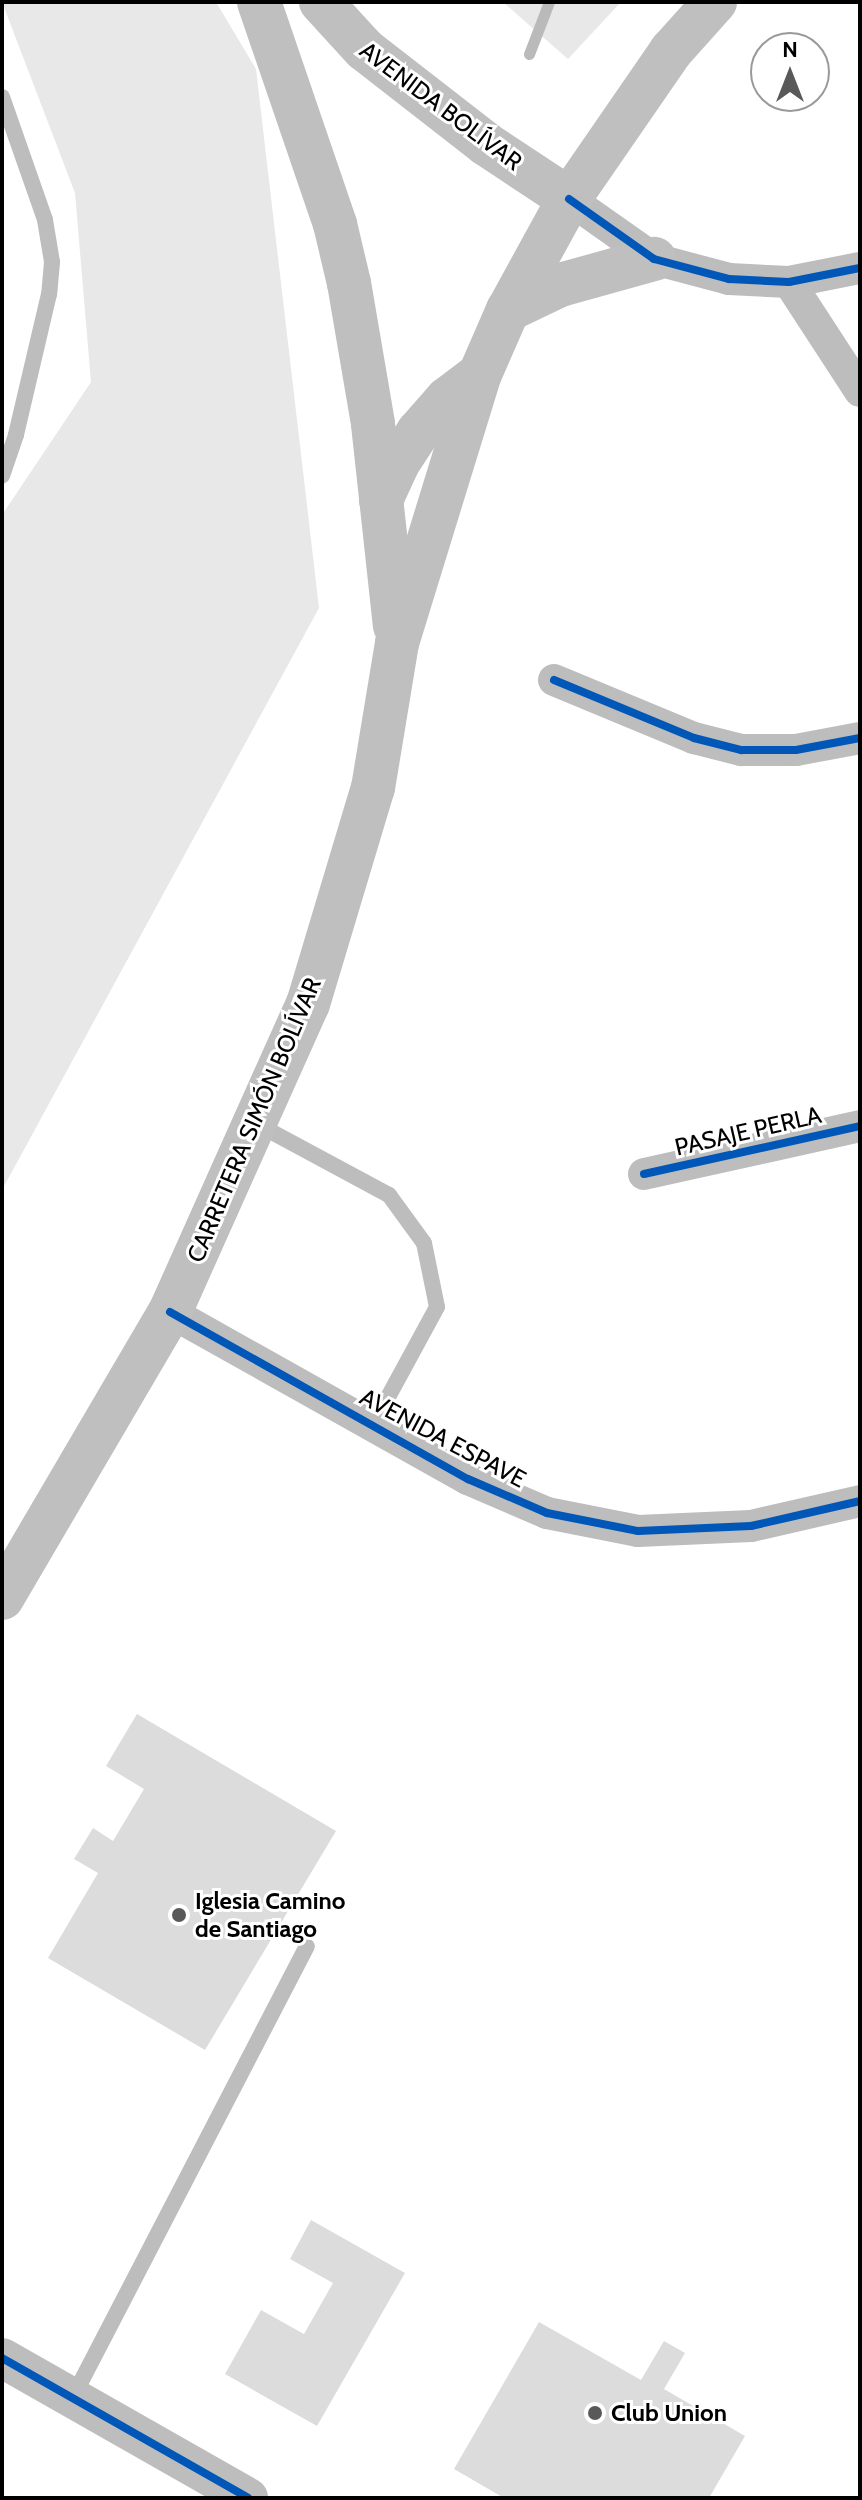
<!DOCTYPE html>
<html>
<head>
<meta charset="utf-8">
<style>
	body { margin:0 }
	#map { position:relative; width:862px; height:2500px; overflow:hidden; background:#fff; font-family:Cabin,sans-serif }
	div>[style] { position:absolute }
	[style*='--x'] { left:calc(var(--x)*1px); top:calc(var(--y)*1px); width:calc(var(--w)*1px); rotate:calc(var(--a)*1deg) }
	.green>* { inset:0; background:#e8e8e8 }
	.stream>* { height:11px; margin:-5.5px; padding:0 5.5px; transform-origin:5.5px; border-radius:5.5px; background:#bababa }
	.building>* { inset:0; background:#dcdcdc }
	.service>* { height:16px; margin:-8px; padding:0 8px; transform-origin:8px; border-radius:8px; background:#bdbdbd }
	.minor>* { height:32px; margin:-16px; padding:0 16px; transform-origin:16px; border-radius:16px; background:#bdbdbd }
	.tertiary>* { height:40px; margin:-20px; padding:0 20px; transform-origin:20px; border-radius:20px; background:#bdbdbd }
	.secondary>* { height:44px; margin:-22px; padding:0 22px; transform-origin:22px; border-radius:22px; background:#bfbfbf }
	.cycleway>* { height:8px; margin:-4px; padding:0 4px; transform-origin:4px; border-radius:4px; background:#0057b8 }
	.dots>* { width:22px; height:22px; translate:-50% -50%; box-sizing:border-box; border:4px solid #fff; border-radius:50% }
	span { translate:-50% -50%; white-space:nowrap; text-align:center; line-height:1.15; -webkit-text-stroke:6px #fff; paint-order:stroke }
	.street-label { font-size:24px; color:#000 }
	.poi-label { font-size:24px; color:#000; font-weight:700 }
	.left { translate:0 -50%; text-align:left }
	.frame { position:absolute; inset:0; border:4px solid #000; pointer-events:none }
	.north { position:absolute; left:750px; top:32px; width:80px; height:80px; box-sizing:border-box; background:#fff; border:2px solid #999; border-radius:50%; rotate:0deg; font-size:22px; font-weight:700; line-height:32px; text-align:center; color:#000 }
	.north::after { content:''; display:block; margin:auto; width:28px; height:36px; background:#595959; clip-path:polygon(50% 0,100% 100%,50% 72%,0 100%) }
</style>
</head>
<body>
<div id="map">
	<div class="green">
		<i style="clip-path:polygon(2px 2px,216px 2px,256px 69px,319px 608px,2px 1190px,2px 515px,91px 382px,75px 193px)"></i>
		<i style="clip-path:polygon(503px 2px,621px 2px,568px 59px)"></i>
	</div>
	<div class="stream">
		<i style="--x:529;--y:54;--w:56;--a:-69"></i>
	</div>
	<div class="building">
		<i style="clip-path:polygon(137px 1714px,336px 1831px,205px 2050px,48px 1958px,98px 1873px,74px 1859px,93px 1828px,113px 1841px,144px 1789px,106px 1766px)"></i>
		<i style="clip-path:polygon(311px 2220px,405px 2273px,317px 2426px,225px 2374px,261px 2310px,304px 2334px,333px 2283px,290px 2259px)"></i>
		<i style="clip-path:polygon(539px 2322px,641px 2380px,664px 2341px,685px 2353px,664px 2389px,745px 2436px,709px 2498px,504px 2498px,454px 2469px)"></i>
	</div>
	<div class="service">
		<i style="--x:2;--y:97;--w:130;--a:70.7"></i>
		<i style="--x:45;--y:220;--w:43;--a:80.5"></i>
		<i style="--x:52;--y:262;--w:32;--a:95"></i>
		<i style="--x:49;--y:294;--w:145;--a:103.2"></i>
		<i style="--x:16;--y:435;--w:43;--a:108.9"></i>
		<i style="--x:257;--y:1124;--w:150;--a:28.3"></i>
		<i style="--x:389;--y:1195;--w:59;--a:53.9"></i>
		<i style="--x:424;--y:1243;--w:65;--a:78.5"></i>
		<i style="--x:437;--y:1307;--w:134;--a:118.5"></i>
		<i style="--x:72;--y:2399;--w:510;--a:-62.58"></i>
	</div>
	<div class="minor">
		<i style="--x:569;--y:199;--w:104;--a:35.2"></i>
		<i style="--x:654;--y:259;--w:78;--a:14.9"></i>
		<i style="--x:729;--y:279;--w:60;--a:2.9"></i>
		<i style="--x:789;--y:282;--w:72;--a:-11.2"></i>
		<i style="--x:789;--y:282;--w:130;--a:56.9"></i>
		<i style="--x:554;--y:680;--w:152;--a:22.5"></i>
		<i style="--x:694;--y:738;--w:49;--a:14.3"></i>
		<i style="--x:741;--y:750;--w:55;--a:0"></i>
		<i style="--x:796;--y:750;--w:65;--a:-10.6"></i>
		<i style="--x:644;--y:1174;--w:221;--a:-12.5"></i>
		<i style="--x:170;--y:1312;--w:342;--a:29.3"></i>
		<i style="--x:468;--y:1479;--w:86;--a:23.3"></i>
		<i style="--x:547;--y:1513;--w:93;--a:11.2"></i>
		<i style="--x:638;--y:1531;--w:113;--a:-2.5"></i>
		<i style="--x:751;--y:1526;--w:112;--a:-12.9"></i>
	</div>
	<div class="tertiary">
		<i style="--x:2;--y:2358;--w:283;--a:29.6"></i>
	</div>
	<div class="secondary">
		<i style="--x:259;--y:2;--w:235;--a:71.1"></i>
		<i style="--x:335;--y:224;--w:61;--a:76.7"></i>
		<i style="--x:349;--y:283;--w:143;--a:80.3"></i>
		<i style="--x:373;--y:424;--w:203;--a:83.8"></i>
		<i style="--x:321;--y:2;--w:64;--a:47.5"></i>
		<i style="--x:364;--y:49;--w:155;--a:37.9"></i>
		<i style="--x:486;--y:144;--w:100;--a:33.5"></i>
		<i style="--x:508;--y:310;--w:58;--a:-25.7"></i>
		<i style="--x:560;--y:285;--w:98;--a:-15.5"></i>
		<i style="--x:381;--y:500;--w:41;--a:-65.3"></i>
		<i style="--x:398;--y:463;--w:37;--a:-57"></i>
		<i style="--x:418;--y:432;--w:44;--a:-48.7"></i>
		<i style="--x:447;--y:399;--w:41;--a:-37.1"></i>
		<i style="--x:2;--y:1598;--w:332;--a:-59.6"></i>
		<i style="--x:170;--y:1312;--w:338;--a:-65.9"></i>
		<i style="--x:308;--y:1004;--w:226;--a:-73.3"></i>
		<i style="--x:373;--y:788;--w:147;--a:-80.6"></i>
		<i style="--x:397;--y:643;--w:282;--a:-72.9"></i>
		<i style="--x:480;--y:374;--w:70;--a:-66.4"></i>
		<i style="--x:508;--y:310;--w:127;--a:-61.2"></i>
		<i style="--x:569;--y:199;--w:180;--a:-55.4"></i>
		<i style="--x:671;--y:51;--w:66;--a:-48.1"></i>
	</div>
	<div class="cycleway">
		<i style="--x:569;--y:199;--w:104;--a:35.2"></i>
		<i style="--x:654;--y:259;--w:78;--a:14.9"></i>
		<i style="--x:729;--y:279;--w:60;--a:2.9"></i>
		<i style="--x:789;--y:282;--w:72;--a:-11.2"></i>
		<i style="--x:554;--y:680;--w:152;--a:22.5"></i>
		<i style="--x:694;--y:738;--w:49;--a:14.3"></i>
		<i style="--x:741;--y:750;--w:55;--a:0"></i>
		<i style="--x:796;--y:750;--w:65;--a:-10.6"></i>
		<i style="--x:644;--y:1174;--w:221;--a:-12.5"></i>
		<i style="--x:170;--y:1312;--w:342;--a:29.3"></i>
		<i style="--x:468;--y:1479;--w:86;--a:23.3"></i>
		<i style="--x:547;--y:1513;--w:93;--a:11.2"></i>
		<i style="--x:638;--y:1531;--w:113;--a:-2.5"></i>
		<i style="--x:751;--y:1526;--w:112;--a:-12.9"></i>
		<i style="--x:2;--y:2358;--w:283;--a:29.6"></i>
	</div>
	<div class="dots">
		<i style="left:179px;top:1915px;background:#595959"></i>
		<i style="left:595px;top:2413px;background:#595959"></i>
	</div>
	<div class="street-label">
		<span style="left:441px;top:106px;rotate:37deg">AVENIDA BOLÍVAR</span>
		<span style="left:254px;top:1120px;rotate:-67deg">CARRETERA SIMÓN BOLÍVAR</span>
		<span style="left:748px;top:1131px;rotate:-13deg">PASAJE PERLA</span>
		<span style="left:443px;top:1438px;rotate:28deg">AVENIDA ESPAVE</span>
	</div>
	<div class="poi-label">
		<span class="left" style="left:195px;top:1915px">Iglesia Camino<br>de Santiago</span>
		<span class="left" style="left:611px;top:2413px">Club Union</span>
	</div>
	<div class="frame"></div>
	<div class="north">N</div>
</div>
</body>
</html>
